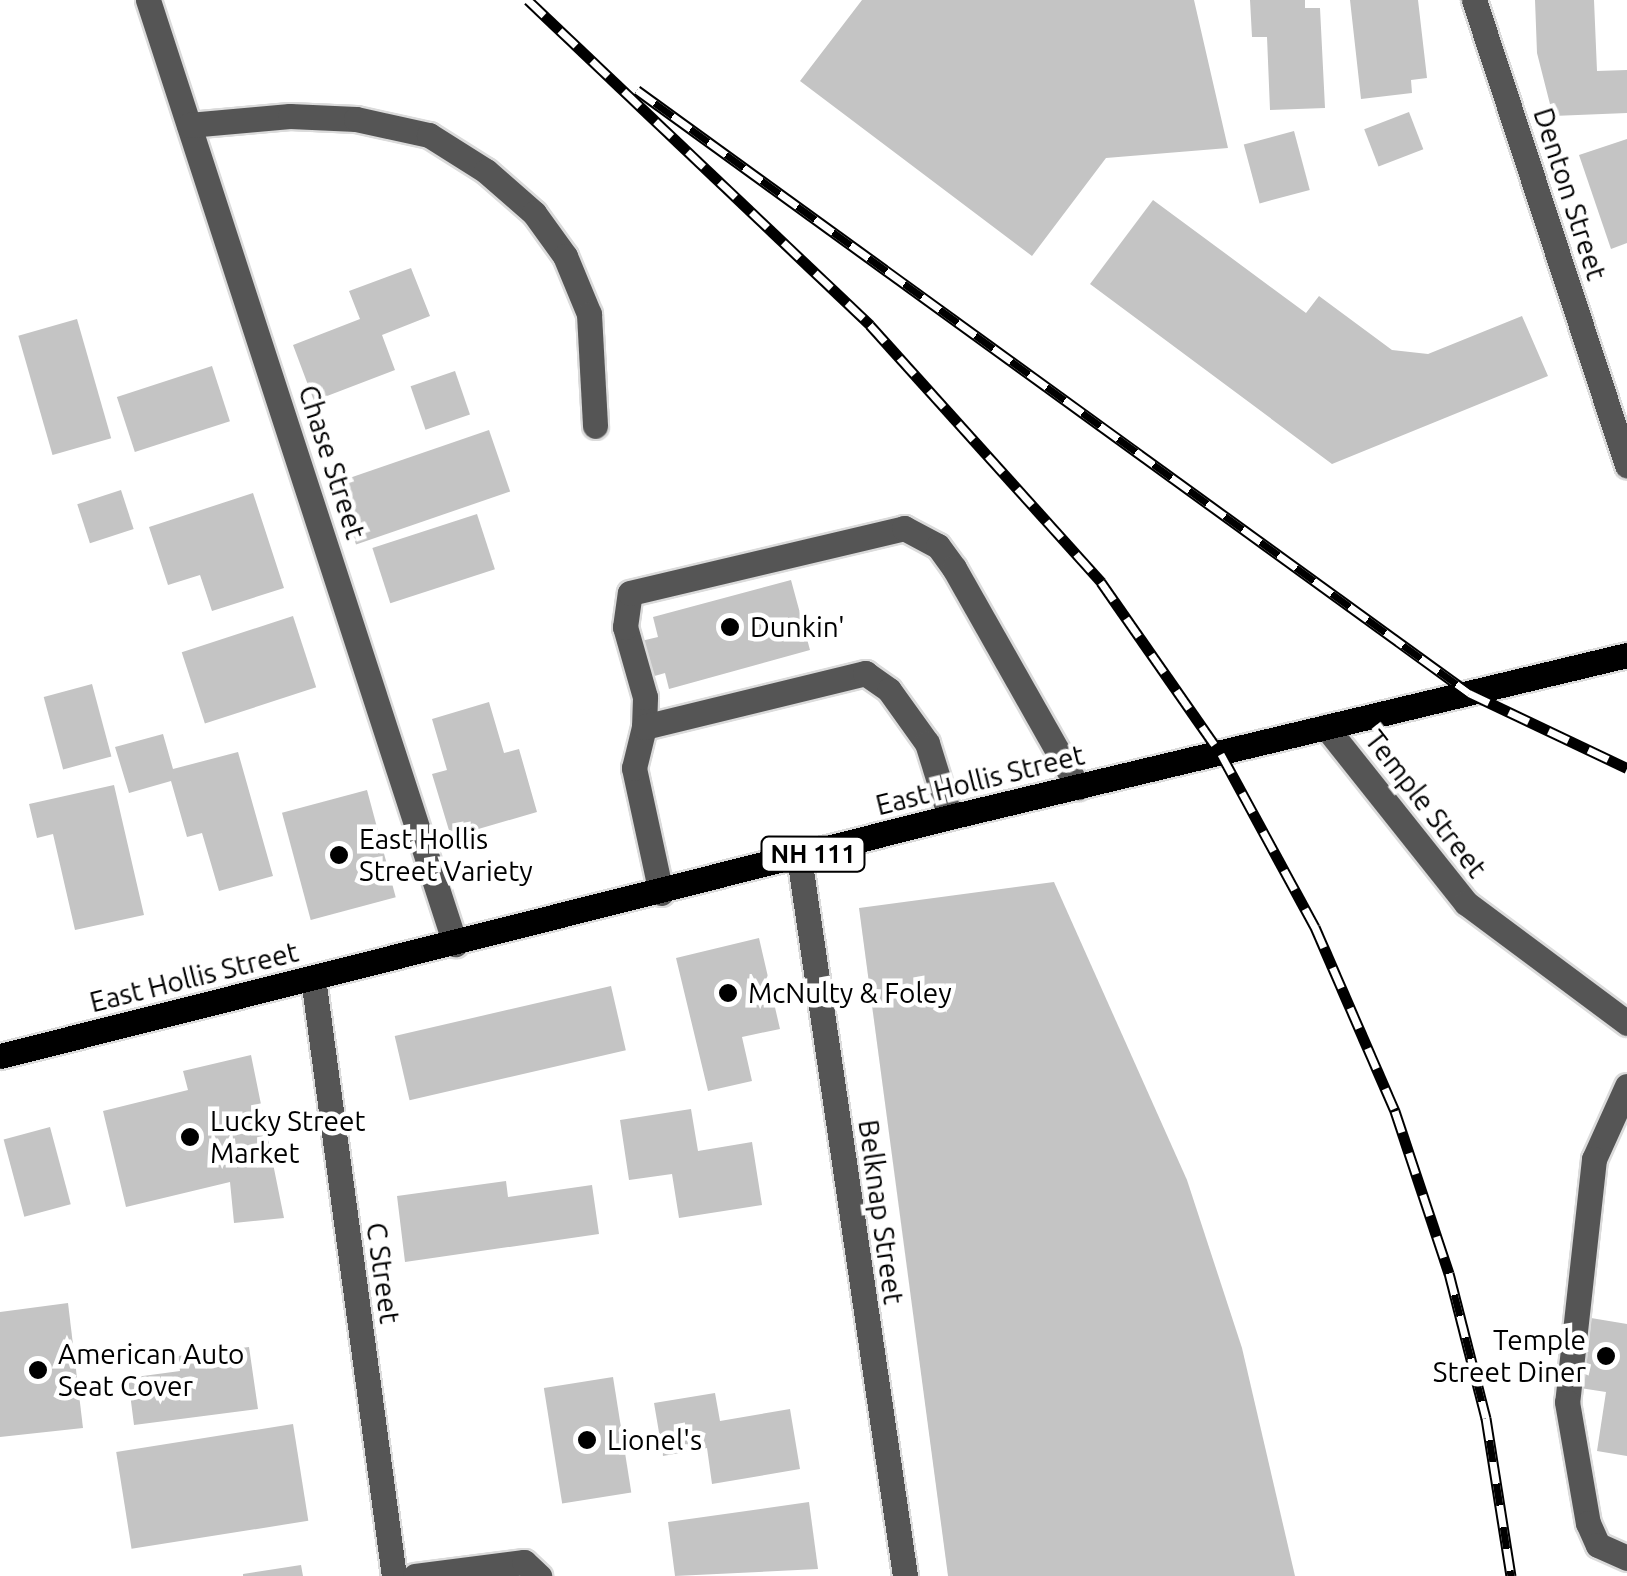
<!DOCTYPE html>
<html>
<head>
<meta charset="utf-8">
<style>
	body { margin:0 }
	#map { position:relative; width:1627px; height:1576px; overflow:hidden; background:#fff; font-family:Ubuntu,sans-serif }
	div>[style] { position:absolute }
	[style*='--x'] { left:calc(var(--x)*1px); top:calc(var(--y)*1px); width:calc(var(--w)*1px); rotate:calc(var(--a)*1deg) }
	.building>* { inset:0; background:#c4c4c4; transform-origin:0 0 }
	.roads { filter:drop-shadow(2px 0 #dbdbdb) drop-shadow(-2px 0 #dbdbdb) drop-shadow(0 2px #dbdbdb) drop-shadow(0 -2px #dbdbdb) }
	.minor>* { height:25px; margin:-12.5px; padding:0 12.5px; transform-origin:12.5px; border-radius:12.5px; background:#555 }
	.major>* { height:25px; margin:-12.5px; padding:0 12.5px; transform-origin:12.5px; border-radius:12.5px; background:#000 }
	.rail>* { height:11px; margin-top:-5.5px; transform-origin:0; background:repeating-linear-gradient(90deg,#fff 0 22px,#000 0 44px); box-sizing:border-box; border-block:2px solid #000 }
	.dots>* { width:28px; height:28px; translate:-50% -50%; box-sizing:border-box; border:5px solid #fff; border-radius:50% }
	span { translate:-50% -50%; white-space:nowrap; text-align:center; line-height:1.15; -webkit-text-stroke:9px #fff; paint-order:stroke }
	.shield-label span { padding:2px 8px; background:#fff; border:2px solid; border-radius:8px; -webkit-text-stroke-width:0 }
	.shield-label { font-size:25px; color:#000; font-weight:700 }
	.street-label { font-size:28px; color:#000 }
	.poi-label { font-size:28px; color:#000 }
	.left { translate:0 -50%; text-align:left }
	.right { translate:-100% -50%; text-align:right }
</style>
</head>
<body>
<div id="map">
	<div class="building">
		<i style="clip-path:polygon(862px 0,1194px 0,1228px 148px,1106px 158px,1032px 256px,800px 81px)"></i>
		<i style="clip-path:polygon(1250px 0,1305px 0,1305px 8px,1320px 8px,1325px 108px,1270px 110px,1267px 37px,1252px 37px)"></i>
		<i style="clip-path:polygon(1350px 0,1418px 0,1427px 78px,1411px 80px,1412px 93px,1361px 99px)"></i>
		<i style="clip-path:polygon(1535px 0,1594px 0,1597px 71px,1627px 70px,1627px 113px,1553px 116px,1537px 53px)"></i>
		<i style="left:1409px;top:112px;width:40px;height:48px;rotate:69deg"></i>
		<i style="left:1294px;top:131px;width:61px;height:52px;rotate:75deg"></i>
		<i style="clip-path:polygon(1627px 139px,1627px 243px,1611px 249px,1579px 155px)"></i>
		<i style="clip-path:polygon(1153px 200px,1306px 313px,1319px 296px,1392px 350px,1428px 354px,1522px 316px,1548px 376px,1332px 464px,1090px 284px)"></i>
		<i style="clip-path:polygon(411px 268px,430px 316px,382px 335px,395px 370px,314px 401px,293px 345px,360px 319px,349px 291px)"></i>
		<i style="left:77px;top:319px;width:124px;height:61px;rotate:74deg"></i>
		<i style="left:212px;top:366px;width:58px;height:100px;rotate:72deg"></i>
		<i style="left:455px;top:371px;width:46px;height:47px;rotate:71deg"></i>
		<i style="left:489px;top:430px;width:65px;height:163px;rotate:71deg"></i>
		<i style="left:121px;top:490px;width:41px;height:46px;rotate:72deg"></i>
		<i style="clip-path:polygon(253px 493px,284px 588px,212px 611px,200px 575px,168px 585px,149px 527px)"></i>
		<i style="left:477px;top:514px;width:58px;height:110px;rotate:72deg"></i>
		<i style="clip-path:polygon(791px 580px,810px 650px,669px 689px,665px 673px,651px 677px,641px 641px,658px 637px,653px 617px)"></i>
		<i style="left:293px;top:616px;width:75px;height:117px;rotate:72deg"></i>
		<i style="left:92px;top:684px;width:75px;height:50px;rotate:75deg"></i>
		<i style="clip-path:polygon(489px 702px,504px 753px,519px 749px,537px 812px,451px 837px,432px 774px,447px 770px,432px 719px)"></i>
		<i style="clip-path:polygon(163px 734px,173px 769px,238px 752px,273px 876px,219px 891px,202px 833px,187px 837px,171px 781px,129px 793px,115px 747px)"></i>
		<i style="clip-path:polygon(114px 785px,144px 915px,75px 930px,53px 834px,37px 838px,29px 804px)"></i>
		<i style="left:367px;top:790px;width:111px;height:88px;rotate:75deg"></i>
		<i style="clip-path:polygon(1054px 882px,1187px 1180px,1242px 1348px,1295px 1576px,948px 1576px,859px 908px)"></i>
		<i style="clip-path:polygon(759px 938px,780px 1029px,742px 1037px,752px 1081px,708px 1091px,676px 958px)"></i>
		<i style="left:611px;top:986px;width:66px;height:222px;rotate:77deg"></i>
		<i style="clip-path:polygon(251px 1055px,284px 1218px,234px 1223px,230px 1182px,126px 1207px,103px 1111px,188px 1090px,183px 1071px)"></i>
		<i style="clip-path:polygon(691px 1109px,698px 1151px,752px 1142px,762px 1205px,679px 1218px,672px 1174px,629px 1180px,620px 1120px)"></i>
		<i style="left:50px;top:1127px;width:80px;height:48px;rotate:75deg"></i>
		<i style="clip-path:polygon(506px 1181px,508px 1197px,592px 1185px,599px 1234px,405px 1262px,397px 1196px)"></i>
		<i style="clip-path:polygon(68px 1303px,83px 1428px,0 1437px,0 1312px)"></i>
		<i style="clip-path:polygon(1591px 1318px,1627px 1324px,1627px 1456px,1597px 1451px,1606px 1392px,1580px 1388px)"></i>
		<i style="clip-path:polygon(249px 1347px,258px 1409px,134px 1425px,128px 1378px,180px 1371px,178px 1356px)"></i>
		<i style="left:613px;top:1377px;width:117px;height:70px;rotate:81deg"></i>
		<i style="clip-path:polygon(715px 1393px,720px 1421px,790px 1409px,800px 1469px,712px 1484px,707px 1448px,663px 1456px,654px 1403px)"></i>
		<i style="left:293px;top:1424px;width:98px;height:179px;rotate:81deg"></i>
		<i style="clip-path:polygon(809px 1502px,818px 1569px,675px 1576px,668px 1522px)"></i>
		<i style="clip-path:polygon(301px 1565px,303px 1576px,243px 1576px,243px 1574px)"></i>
	</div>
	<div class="roads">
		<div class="minor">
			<i style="--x:148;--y:0;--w:993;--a:71.98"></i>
			<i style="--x:1474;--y:0;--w:490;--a:71.8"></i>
			<i style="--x:189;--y:125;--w:101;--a:-5.1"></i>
			<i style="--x:290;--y:116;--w:66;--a:2.6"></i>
			<i style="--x:356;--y:119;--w:75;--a:12.4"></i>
			<i style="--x:429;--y:135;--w:67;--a:32.3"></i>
			<i style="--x:486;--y:171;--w:64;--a:41.2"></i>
			<i style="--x:534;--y:213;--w:53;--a:54.2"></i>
			<i style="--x:565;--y:256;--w:63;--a:67.5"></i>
			<i style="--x:589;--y:314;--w:112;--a:86.9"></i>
			<i style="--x:644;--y:727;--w:30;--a:-88"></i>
			<i style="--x:645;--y:697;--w:73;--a:-105.9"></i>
			<i style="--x:625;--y:627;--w:34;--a:-82"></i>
			<i style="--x:630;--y:593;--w:282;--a:-13.3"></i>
			<i style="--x:904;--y:528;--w:38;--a:28"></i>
			<i style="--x:938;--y:546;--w:27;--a:54"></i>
			<i style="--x:954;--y:568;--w:252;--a:60.5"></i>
			<i style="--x:1326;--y:727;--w:225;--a:51.5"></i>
			<i style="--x:1466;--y:903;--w:201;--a:36.7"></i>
			<i style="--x:799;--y:857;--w:727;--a:81.61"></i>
			<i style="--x:661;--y:893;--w:128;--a:-102.2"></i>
			<i style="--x:634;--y:768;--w:42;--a:-76.3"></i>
			<i style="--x:644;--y:727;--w:228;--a:-13.7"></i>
			<i style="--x:865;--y:673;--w:29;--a:35"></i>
			<i style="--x:889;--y:690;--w:65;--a:54.4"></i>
			<i style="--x:927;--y:743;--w:77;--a:72.7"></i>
			<i style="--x:313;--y:978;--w:603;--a:82.29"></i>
			<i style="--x:1627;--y:1086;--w:80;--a:114.3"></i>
			<i style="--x:1594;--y:1159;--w:244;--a:96.3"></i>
			<i style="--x:1567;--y:1402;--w:123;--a:80.2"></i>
			<i style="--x:1588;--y:1523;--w:24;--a:66"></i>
			<i style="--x:1598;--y:1545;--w:32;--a:24"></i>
			<i style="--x:415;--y:1576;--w:110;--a:-7.3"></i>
			<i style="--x:524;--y:1562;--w:21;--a:43"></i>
		</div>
		<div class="major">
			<i style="--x:0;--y:1056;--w:980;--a:-14.12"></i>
			<i style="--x:950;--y:817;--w:696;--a:-13.46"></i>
		</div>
	</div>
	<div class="rail">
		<i style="--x:528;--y:0;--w:472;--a:43.5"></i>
		<i style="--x:870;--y:325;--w:346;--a:48"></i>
		<i style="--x:1101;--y:582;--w:210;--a:55.1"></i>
		<i style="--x:1221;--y:754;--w:197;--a:61.5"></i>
		<i style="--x:1315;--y:927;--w:201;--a:66.5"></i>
		<i style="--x:1395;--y:1111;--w:171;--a:71.6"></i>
		<i style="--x:1449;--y:1273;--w:150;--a:75.7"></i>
		<i style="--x:1486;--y:1418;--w:160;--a:81"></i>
		<i style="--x:637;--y:90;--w:1028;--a:35.93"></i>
		<i style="--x:1469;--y:693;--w:175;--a:25.4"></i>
	</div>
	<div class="dots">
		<i style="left:730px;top:627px;background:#000"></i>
		<i style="left:339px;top:855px;background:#000"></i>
		<i style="left:728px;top:993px;background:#000"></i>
		<i style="left:190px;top:1137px;background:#000"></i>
		<i style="left:1606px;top:1356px;background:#000"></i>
		<i style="left:38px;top:1370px;background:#000"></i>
		<i style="left:587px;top:1440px;background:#000"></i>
	</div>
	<div class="shield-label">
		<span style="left:813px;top:854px">NH 111</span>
	</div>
	<div class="street-label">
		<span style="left:1570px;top:194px;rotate:72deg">Denton Street</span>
		<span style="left:332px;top:462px;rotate:72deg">Chase Street</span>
		<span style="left:980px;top:780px;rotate:-14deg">East Hollis Street</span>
		<span style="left:1426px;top:804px;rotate:52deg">Temple Street</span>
		<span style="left:194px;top:977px;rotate:-14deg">East Hollis Street</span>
		<span style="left:881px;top:1212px;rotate:82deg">Belknap Street</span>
		<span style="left:383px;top:1273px;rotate:82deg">C Street</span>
	</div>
	<div class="poi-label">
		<span class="left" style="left:750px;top:627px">Dunkin'</span>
		<span class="left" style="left:359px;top:855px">East Hollis<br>Street Variety</span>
		<span class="left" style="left:748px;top:993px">McNulty &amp; Foley</span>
		<span class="left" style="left:210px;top:1137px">Lucky Street<br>Market</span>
		<span class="right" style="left:1586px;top:1356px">Temple<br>Street Diner</span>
		<span class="left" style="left:58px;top:1370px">American Auto<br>Seat Cover</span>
		<span class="left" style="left:607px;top:1440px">Lionel's</span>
	</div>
</div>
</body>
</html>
